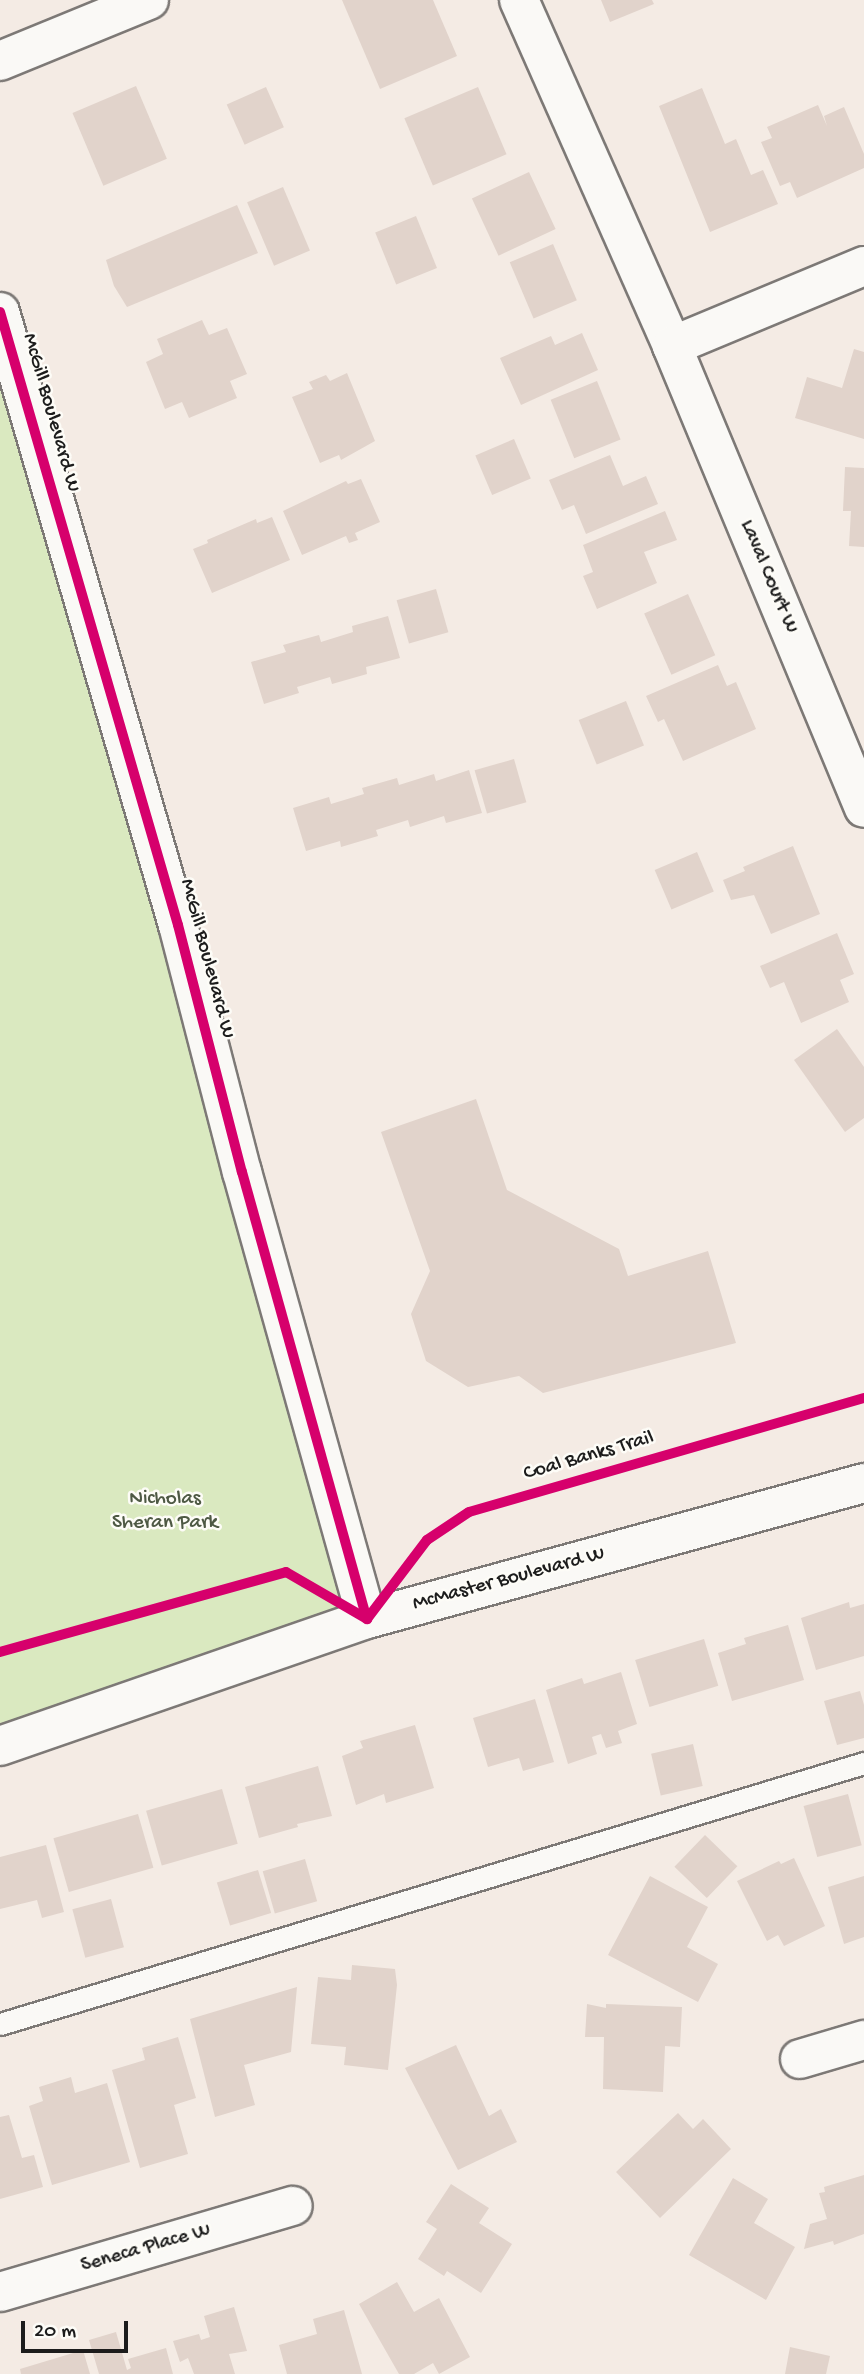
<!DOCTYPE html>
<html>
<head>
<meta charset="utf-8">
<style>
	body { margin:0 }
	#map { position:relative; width:864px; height:2374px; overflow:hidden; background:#f4ebe4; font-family:"Gochi Hand",sans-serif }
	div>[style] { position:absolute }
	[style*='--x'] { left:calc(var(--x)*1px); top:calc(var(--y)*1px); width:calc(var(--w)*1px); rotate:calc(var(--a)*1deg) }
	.green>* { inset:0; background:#dae9c0 }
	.building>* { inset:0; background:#e1d3cb; transform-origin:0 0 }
	.roads { filter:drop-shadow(2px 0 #7d7976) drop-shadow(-2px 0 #7d7976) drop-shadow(0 2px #7d7976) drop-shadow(0 -2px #7d7976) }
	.service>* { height:21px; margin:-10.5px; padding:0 10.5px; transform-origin:10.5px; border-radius:10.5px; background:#faf9f6 }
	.minor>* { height:38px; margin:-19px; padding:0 19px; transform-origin:19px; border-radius:19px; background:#faf9f6 }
	.tertiary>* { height:38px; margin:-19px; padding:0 19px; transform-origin:19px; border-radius:19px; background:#faf9f6 }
	.cycleway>* { height:10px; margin:-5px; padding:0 5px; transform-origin:5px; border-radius:5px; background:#d6006c }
	span { translate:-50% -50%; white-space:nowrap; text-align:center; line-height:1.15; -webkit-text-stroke:5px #fdfcf7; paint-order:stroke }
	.street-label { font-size:21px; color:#1c1c1c }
	.park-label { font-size:21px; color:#4e5944 }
	.scale { position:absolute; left:21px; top:2321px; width:107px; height:32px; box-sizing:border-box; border:4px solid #1c1c1c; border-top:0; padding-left:9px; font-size:21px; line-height:24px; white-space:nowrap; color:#1c1c1c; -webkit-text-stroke:5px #fdfcf7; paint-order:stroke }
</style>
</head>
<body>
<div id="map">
	<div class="green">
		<i style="clip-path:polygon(0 312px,367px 1619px,0 1746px)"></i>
	</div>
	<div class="building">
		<i style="clip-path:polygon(342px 0,433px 0,457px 56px,380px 89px)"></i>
		<i style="clip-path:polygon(601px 0,652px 0,654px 4px,610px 22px)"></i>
		<i style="left:136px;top:86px;width:79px;height:69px;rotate:67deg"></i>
		<i style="left:266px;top:87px;width:44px;height:43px;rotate:66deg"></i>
		<i style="left:478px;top:87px;width:73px;height:80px;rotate:67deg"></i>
		<i style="clip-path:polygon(702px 88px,725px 144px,736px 139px,751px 175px,763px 170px,778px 204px,710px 232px,659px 106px)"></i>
		<i style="clip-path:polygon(818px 105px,827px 126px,824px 116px,844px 107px,864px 154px,864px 168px,797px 198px,790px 182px,780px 186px,761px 142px,772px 138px,767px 127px)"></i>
		<i style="left:529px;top:172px;width:63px;height:63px;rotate:65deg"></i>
		<i style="left:283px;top:187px;width:69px;height:39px;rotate:67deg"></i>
		<i style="clip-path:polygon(237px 205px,258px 253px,127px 307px,114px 286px,106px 260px)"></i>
		<i style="left:416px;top:216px;width:56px;height:44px;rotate:68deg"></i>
		<i style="left:553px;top:244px;width:61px;height:47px;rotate:67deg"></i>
		<i style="clip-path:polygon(202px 320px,209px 335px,227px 328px,247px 374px,230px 381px,237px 398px,189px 418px,182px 402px,165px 409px,146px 362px,163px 354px,157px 339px)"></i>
		<i style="clip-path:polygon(582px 333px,598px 370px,521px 405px,500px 358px,551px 336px,555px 345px)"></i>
		<i style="clip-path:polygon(854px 349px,864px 352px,864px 439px,795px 418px,807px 377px,842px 388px)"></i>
		<i style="clip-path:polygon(347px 373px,375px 441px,341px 460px,339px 455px,320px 463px,292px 397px,313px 389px,309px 382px,326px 375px,330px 381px)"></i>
		<i style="left:597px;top:381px;width:63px;height:50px;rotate:68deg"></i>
		<i style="left:514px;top:439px;width:43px;height:42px;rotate:67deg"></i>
		<i style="clip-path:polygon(610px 455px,623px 486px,646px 476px,658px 504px,586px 534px,574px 505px,562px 510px,549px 480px)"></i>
		<i style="clip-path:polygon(845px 467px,864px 468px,864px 547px,849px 546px,851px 511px,843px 511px)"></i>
		<i style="clip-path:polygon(361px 479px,380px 522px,355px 533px,358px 540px,349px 543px,346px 536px,302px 555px,283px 511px,346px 481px,348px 484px)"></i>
		<i style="clip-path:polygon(665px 511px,677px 540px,644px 552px,657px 583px,597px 609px,583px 576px,593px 572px,583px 545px)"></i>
		<i style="clip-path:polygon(272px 517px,290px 560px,212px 593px,193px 549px,208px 543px,207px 540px,256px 519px,257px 523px)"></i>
		<i style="left:436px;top:589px;width:45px;height:41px;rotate:74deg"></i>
		<i style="left:688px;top:594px;width:67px;height:48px;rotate:66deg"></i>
		<i style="clip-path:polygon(388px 616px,400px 658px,366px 667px,367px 674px,332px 684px,330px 677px,297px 687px,299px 693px,264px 704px,251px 662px,286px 652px,283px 645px,319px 635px,321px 642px,353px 632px,352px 626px)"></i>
		<i style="clip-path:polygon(718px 665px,727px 686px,736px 682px,756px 729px,683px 761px,664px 719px,658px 722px,646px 696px)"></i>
		<i style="left:626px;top:701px;width:48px;height:51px;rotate:68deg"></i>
		<i style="left:514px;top:759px;width:45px;height:41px;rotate:74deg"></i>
		<i style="clip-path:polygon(469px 770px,482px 813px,446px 823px,444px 816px,410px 827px,408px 820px,376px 830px,378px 836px,341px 847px,340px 841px,306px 851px,293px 808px,329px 797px,331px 804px,364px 794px,362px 788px,397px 778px,399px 785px,434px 774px,436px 781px)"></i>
		<i style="clip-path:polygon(793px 846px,820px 914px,771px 934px,754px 895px,731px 900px,723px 880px,745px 871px,743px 867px)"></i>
		<i style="left:697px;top:852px;width:43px;height:46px;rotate:67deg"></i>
		<i style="clip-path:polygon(837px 933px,854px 974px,840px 980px,849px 1002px,801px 1023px,784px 982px,770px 988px,760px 966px)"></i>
		<i style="clip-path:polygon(837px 1029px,864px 1067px,864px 1118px,845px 1132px,794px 1060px)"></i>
		<i style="clip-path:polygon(476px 1099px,507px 1190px,619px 1249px,628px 1276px,708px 1251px,736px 1343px,543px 1393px,519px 1376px,468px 1387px,426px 1361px,411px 1314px,430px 1271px,381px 1132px)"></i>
		<i style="clip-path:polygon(849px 1602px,850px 1608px,864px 1604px,864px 1656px,816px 1670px,801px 1618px)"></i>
		<i style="clip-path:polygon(788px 1625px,804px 1680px,732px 1701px,718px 1653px,746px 1644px,744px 1638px)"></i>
		<i style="left:704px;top:1639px;width:49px;height:72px;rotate:73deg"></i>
		<i style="clip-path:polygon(621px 1672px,637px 1724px,618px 1731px,622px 1743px,606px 1748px,601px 1734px,592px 1737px,597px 1754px,568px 1764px,546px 1690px,582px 1678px,584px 1684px)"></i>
		<i style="clip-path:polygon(860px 1691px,864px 1705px,864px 1738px,837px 1745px,824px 1701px)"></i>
		<i style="clip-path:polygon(535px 1699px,554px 1762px,523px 1771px,519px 1758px,488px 1767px,473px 1718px)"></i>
		<i style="clip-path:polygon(415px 1725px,434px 1788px,386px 1803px,384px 1794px,356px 1805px,342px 1756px,363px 1748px,360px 1741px)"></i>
		<i style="left:693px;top:1744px;width:43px;height:43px;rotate:77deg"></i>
		<i style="clip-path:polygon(318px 1766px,332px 1816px,297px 1824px,298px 1827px,259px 1838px,245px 1787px)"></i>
		<i style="left:222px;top:1789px;width:57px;height:79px;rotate:74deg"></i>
		<i style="left:848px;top:1794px;width:53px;height:46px;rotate:75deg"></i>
		<i style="left:138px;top:1814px;width:56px;height:88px;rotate:74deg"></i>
		<i style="left:705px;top:1835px;width:45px;height:44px;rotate:44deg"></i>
		<i style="clip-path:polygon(46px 1845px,64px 1912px,42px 1918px,37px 1900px,0 1909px,0 1857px)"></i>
		<i style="clip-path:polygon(794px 1858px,825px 1926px,784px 1946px,778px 1935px,767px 1941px,737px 1881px,779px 1861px,781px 1864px)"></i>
		<i style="left:305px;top:1859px;width:44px;height:44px;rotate:74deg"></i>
		<i style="left:258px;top:1870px;width:45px;height:43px;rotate:73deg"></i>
		<i style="clip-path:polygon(650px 1876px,708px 1907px,687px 1947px,718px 1964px,698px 2002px,608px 1955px)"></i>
		<i style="clip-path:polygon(864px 1876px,864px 1937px,844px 1944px,828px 1887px)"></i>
		<i style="left:111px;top:1899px;width:50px;height:40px;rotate:75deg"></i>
		<i style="clip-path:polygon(352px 1965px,395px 1969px,397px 1985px,388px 2070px,344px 2065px,346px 2047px,311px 2044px,318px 1977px,351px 1980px)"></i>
		<i style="clip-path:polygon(297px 1987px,291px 2052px,244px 2065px,255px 2105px,215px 2117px,190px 2019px)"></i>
		<i style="clip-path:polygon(587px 2004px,606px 2008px,606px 2004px,682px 2007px,680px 2047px,665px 2046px,663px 2092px,603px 2089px,604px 2037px,585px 2037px)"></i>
		<i style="clip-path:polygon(178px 2037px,196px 2098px,174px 2105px,188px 2154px,140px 2168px,112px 2070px,145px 2060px,142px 2048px)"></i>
		<i style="clip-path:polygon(456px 2045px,489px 2116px,501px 2109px,517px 2142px,458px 2170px,405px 2068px)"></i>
		<i style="clip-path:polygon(71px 2077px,75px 2093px,107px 2083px,130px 2162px,52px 2185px,29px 2106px,43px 2101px,39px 2087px)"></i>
		<i style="clip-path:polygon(678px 2113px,693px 2129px,703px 2119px,731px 2149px,660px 2218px,616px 2172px)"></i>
		<i style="clip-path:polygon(9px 2115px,22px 2158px,34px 2155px,43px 2187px,0 2199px,0 2117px)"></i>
		<i style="clip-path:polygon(864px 2175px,864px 2234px,834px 2245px,833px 2241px,804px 2249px,810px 2224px,827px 2219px,819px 2193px,825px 2192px,824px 2187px)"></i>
		<i style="clip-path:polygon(733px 2178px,768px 2199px,754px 2223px,795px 2247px,766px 2300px,689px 2255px)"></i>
		<i style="clip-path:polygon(451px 2184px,489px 2208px,479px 2223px,512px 2244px,481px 2293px,447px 2271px,444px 2276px,418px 2259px,437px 2229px,426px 2222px)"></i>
		<i style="clip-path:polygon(397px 2282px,414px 2312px,439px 2298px,470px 2357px,439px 2374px,433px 2363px,414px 2374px,399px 2374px,359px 2304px)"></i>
		<i style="clip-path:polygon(234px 2307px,247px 2351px,229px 2354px,235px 2374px,194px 2374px,188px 2358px,180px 2362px,173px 2341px,199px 2334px,201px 2340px,210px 2337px,204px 2316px)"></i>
		<i style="clip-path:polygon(344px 2310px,362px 2374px,287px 2374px,279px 2345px,317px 2334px,313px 2319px)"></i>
		<i style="clip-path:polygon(116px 2332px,127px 2370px,131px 2368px,128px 2359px,166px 2348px,173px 2374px,99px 2374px,89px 2340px)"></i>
		<i style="clip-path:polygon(790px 2347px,830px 2356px,826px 2374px,785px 2374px)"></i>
		<i style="clip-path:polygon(83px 2350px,90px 2374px,21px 2374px,20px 2369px)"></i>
	</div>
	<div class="roads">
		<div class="service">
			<i style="--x:0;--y:2024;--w:903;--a:-16.81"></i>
		</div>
		<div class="minor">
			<i style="--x:519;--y:0;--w:378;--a:66.1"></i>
			<i style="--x:672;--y:346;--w:500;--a:67.43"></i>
			<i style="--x:0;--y:61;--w:161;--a:-22.3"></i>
			<i style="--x:672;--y:346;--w:208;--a:-22.6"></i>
			<i style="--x:800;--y:2059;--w:67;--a:-16.5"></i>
			<i style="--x:0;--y:2292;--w:305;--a:-16.4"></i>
		</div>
		<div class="tertiary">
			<i style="--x:0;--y:312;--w:638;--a:73.81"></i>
			<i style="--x:178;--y:925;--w:255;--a:75.5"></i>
			<i style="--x:242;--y:1172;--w:464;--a:74.4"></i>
			<i style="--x:0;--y:1746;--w:388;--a:-19.1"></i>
			<i style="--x:367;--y:1619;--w:515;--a:-15.3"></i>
		</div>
	</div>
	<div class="cycleway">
		<i style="--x:0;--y:312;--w:638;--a:73.81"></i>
		<i style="--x:178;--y:925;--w:255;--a:75.5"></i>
		<i style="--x:242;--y:1172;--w:464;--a:74.4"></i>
		<i style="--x:367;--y:1619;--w:99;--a:-52.8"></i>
		<i style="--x:427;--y:1540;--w:50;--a:-33.7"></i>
		<i style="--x:469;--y:1512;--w:411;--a:-16.1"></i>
		<i style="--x:0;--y:1652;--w:297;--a:-15.6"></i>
		<i style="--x:286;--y:1572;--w:94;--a:30.1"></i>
	</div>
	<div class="street-label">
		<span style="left:50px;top:413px;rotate:74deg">McGill Boulevard W</span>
		<span style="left:768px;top:577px;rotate:67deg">Laval Court W</span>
		<span style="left:206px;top:959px;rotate:75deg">McGill Boulevard W</span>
		<span style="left:589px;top:1457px;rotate:-16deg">Coal Banks Trail</span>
		<span style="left:509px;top:1580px;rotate:-15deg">McMaster Boulevard W</span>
		<span style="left:146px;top:2249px;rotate:-16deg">Seneca Place W</span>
	</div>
	<div class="park-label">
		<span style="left:165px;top:1512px">Nicholas<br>Sheran Park</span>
	</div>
	<div class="scale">20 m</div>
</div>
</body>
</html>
